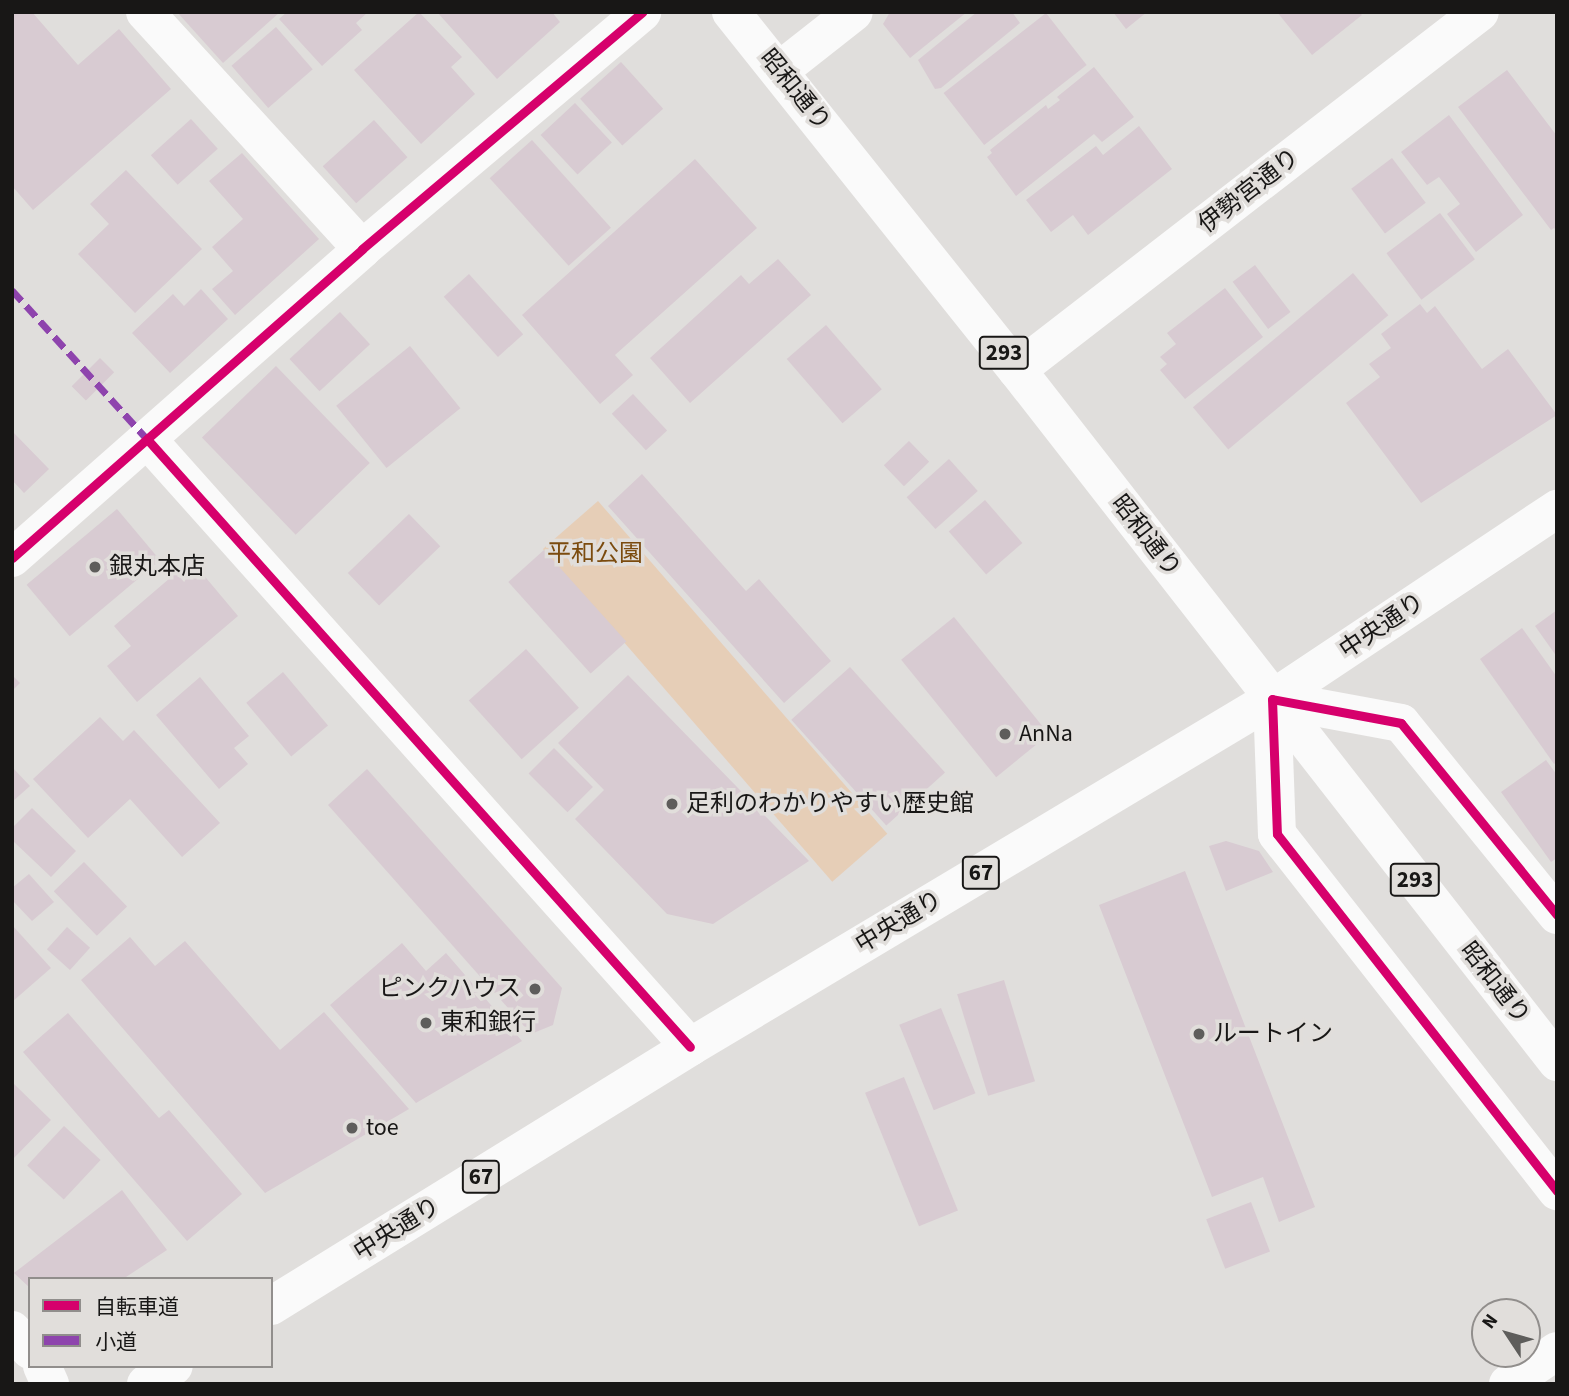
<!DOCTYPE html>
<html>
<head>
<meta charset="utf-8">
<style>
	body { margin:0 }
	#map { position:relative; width:1569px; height:1396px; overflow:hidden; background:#e0dedc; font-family:"Source Sans 3","Noto Sans JP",sans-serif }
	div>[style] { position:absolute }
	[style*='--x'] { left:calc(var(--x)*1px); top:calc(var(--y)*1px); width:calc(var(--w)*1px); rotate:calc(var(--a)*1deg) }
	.green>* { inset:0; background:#e6ceb7; transform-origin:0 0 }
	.building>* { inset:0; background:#d8cbd2; transform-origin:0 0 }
	.minor>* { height:38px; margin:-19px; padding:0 19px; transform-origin:19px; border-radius:19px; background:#fafafa }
	.major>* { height:38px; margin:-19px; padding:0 19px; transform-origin:19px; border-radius:19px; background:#fafafa }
	.highway>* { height:38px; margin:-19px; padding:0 19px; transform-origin:19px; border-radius:19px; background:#fafafa }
	.quiet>* { height:7px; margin-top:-3.5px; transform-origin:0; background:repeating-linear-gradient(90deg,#8e44ad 0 14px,transparent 0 21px) }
	.cycleway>* { height:9px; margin:-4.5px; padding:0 4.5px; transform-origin:4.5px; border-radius:4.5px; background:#d6006c }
	.dots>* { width:19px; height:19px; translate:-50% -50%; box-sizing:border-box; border:4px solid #e1dedb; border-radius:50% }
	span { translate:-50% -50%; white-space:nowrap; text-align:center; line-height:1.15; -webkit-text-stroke:7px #e1dedb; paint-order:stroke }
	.shield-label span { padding:2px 5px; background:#e1dedb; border:2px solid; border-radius:5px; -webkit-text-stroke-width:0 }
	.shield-label { font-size:23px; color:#181716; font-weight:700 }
	.street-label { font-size:24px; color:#181716 }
	.park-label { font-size:24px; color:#7b4b0e }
	.poi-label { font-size:24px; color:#181716 }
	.left { translate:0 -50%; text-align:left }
	.right { translate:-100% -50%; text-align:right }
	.frame { position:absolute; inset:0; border:14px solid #181716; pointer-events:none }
	.legend { position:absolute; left:28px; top:1277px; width:245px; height:91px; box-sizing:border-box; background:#e1dedb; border:2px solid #918e8c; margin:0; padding:9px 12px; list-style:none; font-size:21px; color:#181716 }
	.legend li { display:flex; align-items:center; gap:14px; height:35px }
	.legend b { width:35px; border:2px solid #918e8c }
	.north { position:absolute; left:1471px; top:1298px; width:70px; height:70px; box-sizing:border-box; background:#e1dedb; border:2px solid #918e8c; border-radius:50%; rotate:306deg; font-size:19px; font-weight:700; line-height:28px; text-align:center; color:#181716 }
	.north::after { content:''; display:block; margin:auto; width:24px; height:32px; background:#5e5d5b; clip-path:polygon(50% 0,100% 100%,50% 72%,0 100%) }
</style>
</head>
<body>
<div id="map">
	<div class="green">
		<i style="left:598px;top:501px;width:441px;height:73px;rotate:49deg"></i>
	</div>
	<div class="building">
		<i style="clip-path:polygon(12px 12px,32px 12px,78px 65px,119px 29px,171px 89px,33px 210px,12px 186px)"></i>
		<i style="clip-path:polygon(177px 12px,280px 12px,223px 63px)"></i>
		<i style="clip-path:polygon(287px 12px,368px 12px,356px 23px,362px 30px,322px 66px,279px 19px)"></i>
		<i style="clip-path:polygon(419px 12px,462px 57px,451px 67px,475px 94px,421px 144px,354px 70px)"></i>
		<i style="clip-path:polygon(437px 12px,552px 12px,560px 22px,497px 79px)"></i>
		<i style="clip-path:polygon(890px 12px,967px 12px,910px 58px,883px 24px)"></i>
		<i style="clip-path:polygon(977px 12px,1012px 12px,1020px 23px,941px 88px,935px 89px,918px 60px)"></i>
		<i style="clip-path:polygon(1113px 12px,1147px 12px,1126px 29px)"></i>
		<i style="clip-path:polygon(1277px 12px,1359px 12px,1362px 15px,1312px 55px)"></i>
		<i style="left:1046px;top:13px;width:66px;height:130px;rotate:52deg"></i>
		<i style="left:276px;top:27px;width:56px;height:59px;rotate:49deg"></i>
		<i style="left:621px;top:62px;width:63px;height:55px;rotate:48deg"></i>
		<i style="clip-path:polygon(1094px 67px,1134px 117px,1102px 142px,1094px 134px,1016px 196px,987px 157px,992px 153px,990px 150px,1046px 105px,1048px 109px,1060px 100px,1057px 97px)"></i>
		<i style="clip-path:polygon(1507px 70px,1557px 136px,1557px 231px,1554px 228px,1551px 230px,1458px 107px)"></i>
		<i style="left:575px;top:103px;width:54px;height:47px;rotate:47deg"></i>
		<i style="clip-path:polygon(1449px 115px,1523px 215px,1476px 252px,1447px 214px,1460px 204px,1439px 177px,1427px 185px,1401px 152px)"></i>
		<i style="left:191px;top:119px;width:40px;height:54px;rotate:48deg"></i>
		<i style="left:374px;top:120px;width:50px;height:69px;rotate:48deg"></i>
		<i style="clip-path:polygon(1139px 126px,1172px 169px,1088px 235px,1073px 215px,1051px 232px,1026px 200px,1096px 146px,1103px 155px)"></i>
		<i style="left:532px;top:140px;width:118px;height:57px;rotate:48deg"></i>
		<i style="clip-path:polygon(242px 153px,319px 239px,235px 315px,212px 289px,233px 271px,212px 247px,243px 219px,209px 181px)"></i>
		<i style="left:1392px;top:158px;width:56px;height:51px;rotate:53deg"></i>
		<i style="clip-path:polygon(695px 159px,757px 228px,615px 355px,633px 375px,600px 404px,522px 315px)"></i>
		<i style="clip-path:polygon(126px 170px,202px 249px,135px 313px,78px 254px,109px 224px,90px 204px)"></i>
		<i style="left:1440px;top:213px;width:58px;height:67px;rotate:53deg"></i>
		<i style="clip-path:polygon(778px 259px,811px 295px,690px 403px,650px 358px,741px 275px,749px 284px)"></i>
		<i style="left:1255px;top:265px;width:59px;height:28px;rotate:53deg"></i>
		<i style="left:1353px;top:273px;width:55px;height:209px;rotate:50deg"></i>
		<i style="left:469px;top:274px;width:81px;height:34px;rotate:48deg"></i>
		<i style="clip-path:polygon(1225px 288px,1263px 337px,1185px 399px,1160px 370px,1167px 364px,1160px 357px,1176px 344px,1167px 333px)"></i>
		<i style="clip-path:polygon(201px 289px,228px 319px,170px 373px,132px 333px,173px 294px,184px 306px)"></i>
		<i style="clip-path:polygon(1420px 304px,1427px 313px,1435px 306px,1482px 369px,1508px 349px,1557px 415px,1421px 503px,1346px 403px,1380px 377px,1369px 364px,1391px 348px,1381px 334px)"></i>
		<i style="left:340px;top:312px;width:44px;height:69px;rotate:47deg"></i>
		<i style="left:826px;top:325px;width:85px;height:52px;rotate:49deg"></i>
		<i style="left:410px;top:346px;width:80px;height:95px;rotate:51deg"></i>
		<i style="left:100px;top:358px;width:20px;height:40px;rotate:45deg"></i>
		<i style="left:276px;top:366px;width:135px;height:103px;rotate:46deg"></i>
		<i style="left:633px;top:394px;width:50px;height:29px;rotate:47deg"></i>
		<i style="clip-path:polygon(12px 431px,49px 469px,24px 493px,12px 480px)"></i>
		<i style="left:909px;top:441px;width:29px;height:35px;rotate:46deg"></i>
		<i style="left:949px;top:459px;width:43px;height:57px;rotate:48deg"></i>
		<i style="clip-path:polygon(642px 474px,746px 591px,759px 579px,831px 661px,784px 703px,608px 506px)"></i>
		<i style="left:985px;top:500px;width:57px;height:48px;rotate:49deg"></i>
		<i style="left:117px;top:509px;width:67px;height:118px;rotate:50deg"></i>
		<i style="left:409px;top:514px;width:45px;height:85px;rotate:46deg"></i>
		<i style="left:544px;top:550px;width:123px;height:48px;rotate:48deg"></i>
		<i style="clip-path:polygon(191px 560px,238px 616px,137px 702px,107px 666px,131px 646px,114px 626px)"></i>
		<i style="clip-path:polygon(1557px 610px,1557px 657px,1535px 626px)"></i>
		<i style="left:954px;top:617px;width:151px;height:68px;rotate:51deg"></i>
		<i style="clip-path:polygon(1522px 628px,1557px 677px,1557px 762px,1554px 764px,1480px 659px)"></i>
		<i style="left:526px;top:649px;width:79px;height:77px;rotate:48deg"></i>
		<i style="left:850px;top:667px;width:142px;height:79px;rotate:48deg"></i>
		<i style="left:283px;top:672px;width:70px;height:48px;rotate:50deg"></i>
		<i style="clip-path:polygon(12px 675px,20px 683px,12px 691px)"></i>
		<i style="clip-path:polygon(628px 675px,809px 861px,713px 924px,667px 914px,575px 819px,604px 790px,558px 743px)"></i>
		<i style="clip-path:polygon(200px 677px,249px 736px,234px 748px,248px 764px,219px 789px,156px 715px)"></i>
		<i style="clip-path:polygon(100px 717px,123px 741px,134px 730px,220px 823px,182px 857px,130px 799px,88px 838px,33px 779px)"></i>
		<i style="left:554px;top:748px;width:55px;height:36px;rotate:45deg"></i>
		<i style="clip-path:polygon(1546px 760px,1557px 775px,1557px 858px,1551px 862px,1501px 792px)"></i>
		<i style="clip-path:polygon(12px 767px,30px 786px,12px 802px)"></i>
		<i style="clip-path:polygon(367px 769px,562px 988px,553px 1025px,531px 1034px,328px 805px)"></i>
		<i style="clip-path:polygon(32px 808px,76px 851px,51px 877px,12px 840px,12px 828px)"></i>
		<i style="clip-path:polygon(1226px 841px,1259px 851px,1273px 872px,1226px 891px,1209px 846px)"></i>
		<i style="left:84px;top:862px;width:62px;height:42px;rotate:46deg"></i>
		<i style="clip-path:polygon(1185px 871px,1315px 1207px,1279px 1222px,1263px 1177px,1212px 1197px,1099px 905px)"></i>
		<i style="clip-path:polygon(29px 874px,54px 902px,32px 921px,12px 900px,12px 888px)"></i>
		<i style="clip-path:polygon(12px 925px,51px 968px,12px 1002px)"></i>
		<i style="left:67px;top:927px;width:31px;height:30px;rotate:42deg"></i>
		<i style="clip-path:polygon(130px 937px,155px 966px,185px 941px,280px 1050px,324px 1012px,409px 1109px,265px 1193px,81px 980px)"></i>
		<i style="clip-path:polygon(402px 943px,426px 971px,446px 953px,522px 1041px,416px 1103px,330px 1005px)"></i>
		<i style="left:1004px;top:980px;width:106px;height:49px;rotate:73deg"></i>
		<i style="left:941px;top:1008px;width:92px;height:45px;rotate:68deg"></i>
		<i style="clip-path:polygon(68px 1013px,159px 1118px,169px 1110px,242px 1194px,187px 1241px,23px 1052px)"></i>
		<i style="left:904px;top:1077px;width:144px;height:42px;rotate:68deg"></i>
		<i style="clip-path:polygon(12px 1082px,51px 1120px,12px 1160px)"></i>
		<i style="left:64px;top:1126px;width:50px;height:54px;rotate:43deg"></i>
		<i style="clip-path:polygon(122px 1190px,167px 1250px,123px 1279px,30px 1279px,30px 1288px,14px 1273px)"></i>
		<i style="left:1251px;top:1202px;width:53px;height:48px;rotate:69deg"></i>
	</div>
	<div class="minor">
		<i style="--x:145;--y:12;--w:321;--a:47.5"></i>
		<i style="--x:779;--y:71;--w:95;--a:-38.2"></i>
		<i style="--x:1017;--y:370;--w:585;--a:-37.71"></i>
		<i style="--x:147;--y:439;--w:815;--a:48.23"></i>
		<i style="--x:12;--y:558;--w:467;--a:-41.4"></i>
		<i style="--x:362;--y:249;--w:367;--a:-40.2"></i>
		<i style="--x:1557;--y:915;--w:247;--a:-129.1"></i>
		<i style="--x:1401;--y:723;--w:131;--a:-169.5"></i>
		<i style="--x:1272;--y:699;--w:135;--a:87.9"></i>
		<i style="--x:1277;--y:834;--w:454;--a:51.9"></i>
		<i style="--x:12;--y:1330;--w:27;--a:48"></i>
		<i style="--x:42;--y:1366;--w:20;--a:66"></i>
		<i style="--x:1508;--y:1384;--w:59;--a:-34"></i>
	</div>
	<div class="major">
		<i style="--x:271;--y:1306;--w:493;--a:-31.7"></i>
		<i style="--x:690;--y:1047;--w:678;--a:-30.88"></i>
		<i style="--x:1272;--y:699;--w:343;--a:-33.7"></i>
		<i style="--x:146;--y:1384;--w:33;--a:-33"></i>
	</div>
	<div class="highway">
		<i style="--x:731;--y:12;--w:458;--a:51.4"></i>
		<i style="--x:1017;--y:370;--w:878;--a:52.03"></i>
	</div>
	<div class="quiet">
		<i style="--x:12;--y:290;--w:201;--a:47.8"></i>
	</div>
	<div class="cycleway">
		<i style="--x:147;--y:439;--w:815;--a:48.23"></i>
		<i style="--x:12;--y:558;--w:467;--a:-41.4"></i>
		<i style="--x:362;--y:249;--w:367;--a:-40.2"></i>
		<i style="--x:1557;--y:915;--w:247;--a:-129.1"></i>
		<i style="--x:1401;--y:723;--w:131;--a:-169.5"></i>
		<i style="--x:1272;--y:699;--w:135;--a:87.9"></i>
		<i style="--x:1277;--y:834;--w:454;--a:51.9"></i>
	</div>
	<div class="dots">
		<i style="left:95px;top:567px;background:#5e5d5b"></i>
		<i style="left:1005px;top:734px;background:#5e5d5b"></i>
		<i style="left:672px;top:804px;background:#5e5d5b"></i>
		<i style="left:535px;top:989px;background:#5e5d5b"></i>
		<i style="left:426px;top:1023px;background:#5e5d5b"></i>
		<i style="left:1199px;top:1034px;background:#5e5d5b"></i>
		<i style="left:352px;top:1128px;background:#5e5d5b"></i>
	</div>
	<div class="shield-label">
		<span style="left:1004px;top:353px">293</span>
		<span style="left:981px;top:873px">67</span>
		<span style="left:1415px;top:880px">293</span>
		<span style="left:481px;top:1177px">67</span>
	</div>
	<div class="street-label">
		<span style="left:795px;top:90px;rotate:51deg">昭和通り</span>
		<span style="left:1249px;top:191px;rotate:-38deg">伊勢宮通り</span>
		<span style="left:1146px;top:536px;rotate:52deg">昭和通り</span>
		<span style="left:1382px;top:626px;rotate:-34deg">中央通り</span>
		<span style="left:899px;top:922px;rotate:-31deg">中央通り</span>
		<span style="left:1495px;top:983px;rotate:52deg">昭和通り</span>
		<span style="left:397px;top:1229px;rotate:-32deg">中央通り</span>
	</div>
	<div class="park-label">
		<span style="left:595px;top:554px">平和公園</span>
	</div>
	<div class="poi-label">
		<span class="left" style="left:109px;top:567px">銀丸本店</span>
		<span class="left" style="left:1019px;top:734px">AnNa</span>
		<span class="left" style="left:686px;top:804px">足利のわかりやすい歴史館</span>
		<span class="right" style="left:521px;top:989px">ピンクハウス</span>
		<span class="left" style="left:440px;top:1023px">東和銀行</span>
		<span class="left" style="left:1213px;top:1034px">ルートイン</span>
		<span class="left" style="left:366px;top:1128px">toe</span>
	</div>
	<div class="frame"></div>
	<ul class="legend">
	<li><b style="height:9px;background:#d6006c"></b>自転車道</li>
	<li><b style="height:9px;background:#8e44ad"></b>小道</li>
	</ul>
	<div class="north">N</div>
</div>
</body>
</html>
